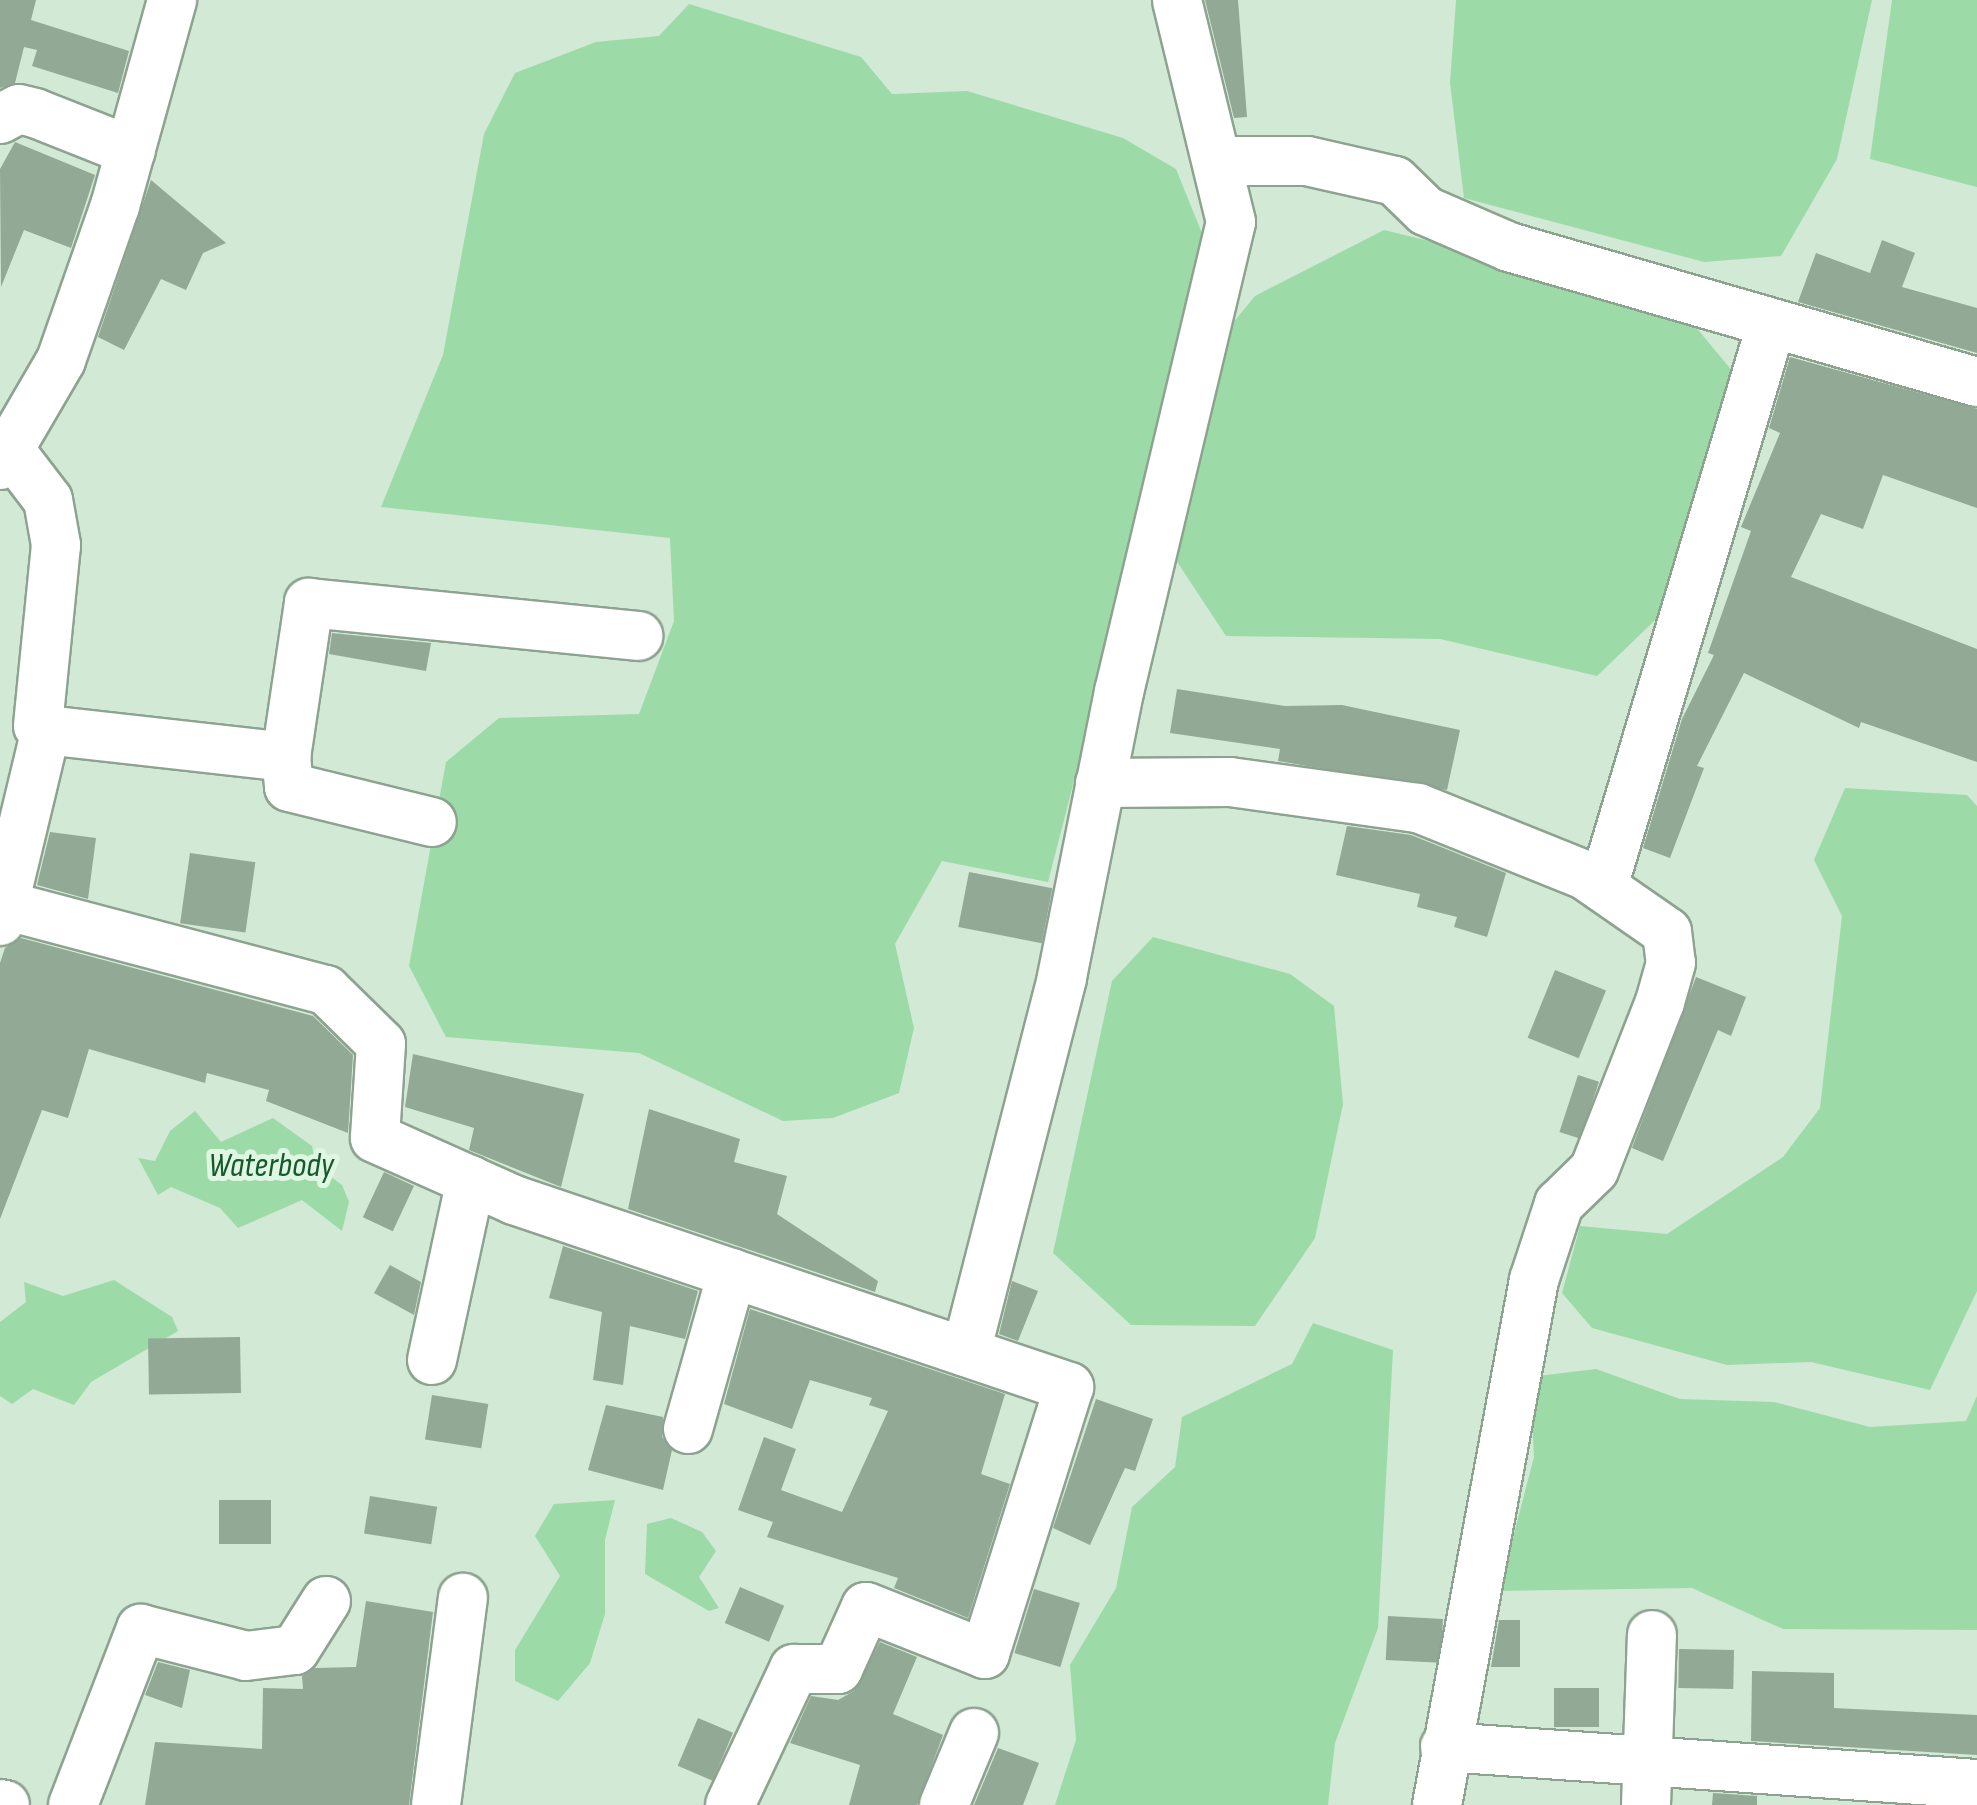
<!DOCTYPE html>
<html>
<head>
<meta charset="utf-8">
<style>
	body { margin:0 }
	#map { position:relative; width:1977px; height:1805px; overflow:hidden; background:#d1e9d5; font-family:"Sofia Sans Condensed",sans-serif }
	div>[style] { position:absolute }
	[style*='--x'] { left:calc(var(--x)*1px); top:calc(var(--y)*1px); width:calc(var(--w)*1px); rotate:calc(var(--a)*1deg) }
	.water>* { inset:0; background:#9cdba8 }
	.building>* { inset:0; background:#92a996; transform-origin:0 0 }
	.roads { filter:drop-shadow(2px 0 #8da390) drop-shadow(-2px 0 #8da390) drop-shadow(0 2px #8da390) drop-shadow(0 -2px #8da390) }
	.minor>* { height:48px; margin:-24px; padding:0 24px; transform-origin:24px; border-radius:24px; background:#fff }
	span { translate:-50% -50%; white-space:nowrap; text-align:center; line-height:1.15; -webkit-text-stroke:10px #def6e2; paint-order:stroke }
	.water-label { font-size:35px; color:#155a2c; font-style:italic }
</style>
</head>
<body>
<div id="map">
	<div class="water">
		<i style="clip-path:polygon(1456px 0,1872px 0,1837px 159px,1781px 256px,1704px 262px,1464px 198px,1450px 83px)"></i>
		<i style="clip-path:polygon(1892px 0,1977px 0,1977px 187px,1870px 159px)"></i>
		<i style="clip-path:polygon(689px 4px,861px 57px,892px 94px,967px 91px,1123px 138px,1176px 169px,1210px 253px,1048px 882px,942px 861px,895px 944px,914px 1028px,899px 1093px,833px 1118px,783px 1121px,639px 1053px,446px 1037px,409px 966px,446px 762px,499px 718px,639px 714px,674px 621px,670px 538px,381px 507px,443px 355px,484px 134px,515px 73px,596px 42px,659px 36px)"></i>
		<i style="clip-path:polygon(1384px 230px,1674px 301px,1739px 379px,1675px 601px,1597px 676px,1440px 639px,1226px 636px,1164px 542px,1223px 335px,1255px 296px)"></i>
		<i style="clip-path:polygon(1845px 788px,1967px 795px,1977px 806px,1977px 1291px,1930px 1390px,1811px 1362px,1727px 1365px,1592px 1328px,1562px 1293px,1580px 1226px,1667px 1234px,1783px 1157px,1820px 1108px,1842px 916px,1814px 860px)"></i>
		<i style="clip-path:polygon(1153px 937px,1290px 974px,1334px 1006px,1343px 1104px,1315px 1238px,1255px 1326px,1131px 1325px,1053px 1253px,1112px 981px)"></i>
		<i style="clip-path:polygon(195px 1111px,221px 1142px,273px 1118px,312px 1146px,316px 1166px,342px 1185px,349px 1202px,342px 1231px,302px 1200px,238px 1228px,220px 1208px,171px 1187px,158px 1195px,138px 1158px,155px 1161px,170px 1131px)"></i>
		<i style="clip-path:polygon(114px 1280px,172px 1317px,178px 1331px,91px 1382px,74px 1405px,33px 1389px,12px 1404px,0 1396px,0 1322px,26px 1302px,24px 1282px,63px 1296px)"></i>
		<i style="clip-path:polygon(1313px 1323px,1393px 1350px,1378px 1628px,1335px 1743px,1328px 1805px,1055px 1805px,1076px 1740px,1070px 1665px,1116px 1588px,1132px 1507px,1175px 1467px,1182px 1417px,1292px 1364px)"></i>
		<i style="clip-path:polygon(1596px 1369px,1680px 1399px,1774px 1402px,1870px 1427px,1966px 1421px,1977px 1396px,1977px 1630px,1783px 1629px,1692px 1588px,1499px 1591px,1534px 1457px,1530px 1377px)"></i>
		<i style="clip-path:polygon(615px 1500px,605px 1540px,605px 1614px,590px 1663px,558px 1701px,515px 1681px,515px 1650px,560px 1576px,535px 1536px,554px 1504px)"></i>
		<i style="clip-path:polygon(671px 1518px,702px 1532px,716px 1551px,699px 1577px,719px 1608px,709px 1611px,645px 1574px,647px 1524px)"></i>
	</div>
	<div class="building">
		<i style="clip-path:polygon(0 0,36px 0,31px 20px,129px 51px,118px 93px,32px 66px,37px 50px,24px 47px,15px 83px,0 88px)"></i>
		<i style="clip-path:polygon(1205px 0,1238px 0,1247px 117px,1234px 118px)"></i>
		<i style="clip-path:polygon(15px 142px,95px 175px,71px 248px,24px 230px,1px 287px,0 169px)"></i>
		<i style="clip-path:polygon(151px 180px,226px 243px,203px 253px,186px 290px,161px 279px,124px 350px,98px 337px)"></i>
		<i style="clip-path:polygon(1882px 240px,1915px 253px,1902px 287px,1977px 308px,1977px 353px,1798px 302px,1816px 253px,1870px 273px)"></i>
		<i style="clip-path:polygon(1790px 357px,1977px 409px,1977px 508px,1883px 475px,1863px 529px,1821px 514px,1791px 577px,1977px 649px,1977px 762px,1861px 722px,1859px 728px,1744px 673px,1697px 766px,1704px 768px,1670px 858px,1643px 848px,1682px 719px,1714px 655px,1708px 653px,1751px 531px,1741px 527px,1780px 433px,1769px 428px)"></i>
		<i style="clip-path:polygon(332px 633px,431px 643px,426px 671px,329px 654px)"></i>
		<i style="clip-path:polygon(1177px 689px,1285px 706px,1342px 705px,1460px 730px,1447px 790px,1278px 761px,1280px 749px,1170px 733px)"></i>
		<i style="clip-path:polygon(1347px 826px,1411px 835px,1506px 873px,1487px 937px,1454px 927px,1457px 917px,1417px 907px,1420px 894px,1336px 875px)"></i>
		<i style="clip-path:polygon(50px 832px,96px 838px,88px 899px,37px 885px)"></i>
		<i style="left:190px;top:853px;width:66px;height:71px;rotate:8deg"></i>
		<i style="left:969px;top:872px;width:85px;height:56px;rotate:11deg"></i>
		<i style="clip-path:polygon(21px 938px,313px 1016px,353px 1055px,348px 1133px,266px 1101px,269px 1090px,207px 1073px,205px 1083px,89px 1049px,68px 1118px,42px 1110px,0 1219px,0 963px,5px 948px)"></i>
		<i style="left:1555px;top:970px;width:55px;height:73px;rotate:22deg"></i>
		<i style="clip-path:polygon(1696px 977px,1746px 997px,1731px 1036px,1718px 1030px,1663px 1161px,1632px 1148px)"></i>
		<i style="clip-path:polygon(413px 1054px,584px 1094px,561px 1187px,469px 1150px,474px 1128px,405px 1107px)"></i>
		<i style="left:1578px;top:1075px;width:22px;height:60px;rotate:18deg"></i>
		<i style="clip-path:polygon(649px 1109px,740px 1139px,734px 1162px,787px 1176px,777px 1214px,878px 1281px,875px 1292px,628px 1209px)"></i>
		<i style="left:384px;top:1172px;width:33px;height:50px;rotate:25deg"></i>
		<i style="clip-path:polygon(563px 1246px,698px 1291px,685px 1339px,630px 1326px,623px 1385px,593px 1380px,602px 1312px,549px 1298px)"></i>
		<i style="clip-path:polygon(390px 1265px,421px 1282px,414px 1315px,374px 1293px)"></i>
		<i style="clip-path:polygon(1012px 1281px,1038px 1291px,1018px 1341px,999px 1334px)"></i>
		<i style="clip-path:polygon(750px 1309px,1005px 1394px,981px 1474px,1010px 1484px,968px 1618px,894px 1588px,898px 1578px,767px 1537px,773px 1522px,738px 1510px,764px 1437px,796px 1449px,781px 1490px,842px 1512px,888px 1411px,869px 1405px,872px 1398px,810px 1380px,792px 1429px,724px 1404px)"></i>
		<i style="left:240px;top:1337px;width:56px;height:92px;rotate:89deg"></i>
		<i style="left:432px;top:1395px;width:57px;height:45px;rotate:9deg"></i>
		<i style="clip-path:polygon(1096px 1399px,1153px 1419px,1135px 1471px,1125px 1468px,1090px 1545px,1053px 1528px)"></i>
		<i style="clip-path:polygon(606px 1405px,663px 1417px,662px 1437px,672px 1450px,663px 1490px,588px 1470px)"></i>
		<i style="left:370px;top:1496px;width:68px;height:38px;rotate:9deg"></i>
		<i style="left:271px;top:1500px;width:44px;height:52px;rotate:90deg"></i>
		<i style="left:740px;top:1587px;width:48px;height:39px;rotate:23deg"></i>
		<i style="left:1034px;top:1589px;width:48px;height:67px;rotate:17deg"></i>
		<i style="clip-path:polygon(366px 1601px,433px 1612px,409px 1805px,145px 1805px,155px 1742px,262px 1749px,263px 1688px,303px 1689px,302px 1676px,315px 1668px,356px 1667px)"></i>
		<i style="left:1388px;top:1616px;width:55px;height:44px;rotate:3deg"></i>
		<i style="clip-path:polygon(1499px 1620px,1520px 1620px,1520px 1667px,1491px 1667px)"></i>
		<i style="clip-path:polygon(880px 1642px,917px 1657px,893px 1714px,943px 1735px,917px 1805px,849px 1805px,860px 1765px,790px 1743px,811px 1696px,838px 1700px,854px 1691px)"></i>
		<i style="left:1679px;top:1649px;width:55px;height:39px;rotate:1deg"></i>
		<i style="clip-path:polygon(158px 1662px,190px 1670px,182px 1708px,145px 1695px)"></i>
		<i style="clip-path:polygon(1752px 1671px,1834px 1673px,1834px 1708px,1977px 1715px,1977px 1755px,1751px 1741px)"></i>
		<i style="left:1554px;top:1688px;width:45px;height:39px"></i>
		<i style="left:698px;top:1718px;width:38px;height:52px;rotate:23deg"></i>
		<i style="clip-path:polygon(998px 1748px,1039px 1763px,1023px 1805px,974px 1805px)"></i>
		<i style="clip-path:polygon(1713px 1793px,1757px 1796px,1757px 1805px,1712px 1805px)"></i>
	</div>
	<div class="roads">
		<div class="minor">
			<i style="--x:0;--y:119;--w:21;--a:-28"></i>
			<i style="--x:19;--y:109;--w:16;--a:14"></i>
			<i style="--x:35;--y:113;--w:103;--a:21.6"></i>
			<i style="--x:1217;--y:161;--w:90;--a:0"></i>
			<i style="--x:1307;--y:161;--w:90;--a:12.8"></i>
			<i style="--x:1395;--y:181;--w:43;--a:44.1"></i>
			<i style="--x:1426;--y:211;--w:90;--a:23.4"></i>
			<i style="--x:1509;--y:247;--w:487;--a:16.1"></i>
			<i style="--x:9;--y:449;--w:64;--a:52.6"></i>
			<i style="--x:48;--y:500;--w:46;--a:79.9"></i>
			<i style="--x:56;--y:545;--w:182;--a:95.7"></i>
			<i style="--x:0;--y:465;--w:121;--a:-59.8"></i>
			<i style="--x:61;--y:360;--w:163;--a:-70.7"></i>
			<i style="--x:115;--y:206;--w:214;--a:-74.5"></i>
			<i style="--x:286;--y:757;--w:30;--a:84"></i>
			<i style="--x:289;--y:787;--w:147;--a:13.8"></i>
			<i style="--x:1100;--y:783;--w:130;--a:-0.4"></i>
			<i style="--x:1230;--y:782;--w:190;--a:7.9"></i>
			<i style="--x:1418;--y:808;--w:180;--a:21.9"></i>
			<i style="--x:1585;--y:875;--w:100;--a:34.8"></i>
			<i style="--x:1667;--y:932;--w:31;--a:83"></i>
			<i style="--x:1671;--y:963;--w:41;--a:105.8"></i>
			<i style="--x:1660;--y:1002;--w:180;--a:111.4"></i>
			<i style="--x:1594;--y:1170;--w:49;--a:135.8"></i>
			<i style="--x:1559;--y:1204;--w:80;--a:108.2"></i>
			<i style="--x:1534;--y:1280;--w:534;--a:100.47"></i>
			<i style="--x:1603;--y:887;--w:586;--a:-73.33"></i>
			<i style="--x:0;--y:904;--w:337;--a:14.8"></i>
			<i style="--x:326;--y:990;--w:77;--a:44.5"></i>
			<i style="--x:381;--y:1044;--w:94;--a:93.7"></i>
			<i style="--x:375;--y:1138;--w:152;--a:24"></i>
			<i style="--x:514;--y:1200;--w:586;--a:18.62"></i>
			<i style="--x:1069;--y:1387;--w:280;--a:107.5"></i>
			<i style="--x:985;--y:1654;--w:128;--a:-158.4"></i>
			<i style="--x:866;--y:1607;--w:68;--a:114.3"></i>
			<i style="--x:838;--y:1669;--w:44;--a:180"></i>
			<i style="--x:794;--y:1669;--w:150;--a:115.2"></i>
			<i style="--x:0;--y:921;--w:196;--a:-76.5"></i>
			<i style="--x:46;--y:730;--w:242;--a:6.4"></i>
			<i style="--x:286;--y:757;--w:156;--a:-81.5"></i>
			<i style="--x:309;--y:603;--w:331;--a:5.7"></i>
			<i style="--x:966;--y:1352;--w:387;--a:-75.6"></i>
			<i style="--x:1062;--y:977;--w:291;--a:-78.7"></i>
			<i style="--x:1119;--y:692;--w:483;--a:-76.6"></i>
			<i style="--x:1231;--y:222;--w:228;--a:-103.7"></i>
			<i style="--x:432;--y:1360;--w:184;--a:-77.8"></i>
			<i style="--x:688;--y:1429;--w:162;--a:-74.2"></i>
			<i style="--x:1445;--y:1747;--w:533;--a:3.98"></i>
			<i style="--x:0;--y:1804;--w:5;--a:11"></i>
			<i style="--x:73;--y:1805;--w:189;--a:-68.9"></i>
			<i style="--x:141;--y:1629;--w:108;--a:14.4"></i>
			<i style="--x:246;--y:1656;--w:49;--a:-7"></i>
			<i style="--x:295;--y:1650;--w:58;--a:-57.7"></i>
			<i style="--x:436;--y:1805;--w:209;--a:-82.6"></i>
			<i style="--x:944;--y:1805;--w:78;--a:-67.4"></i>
			<i style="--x:1646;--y:1805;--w:170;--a:-88"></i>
		</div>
	</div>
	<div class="water-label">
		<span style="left:271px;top:1166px">Waterbody</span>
	</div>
</div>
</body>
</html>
